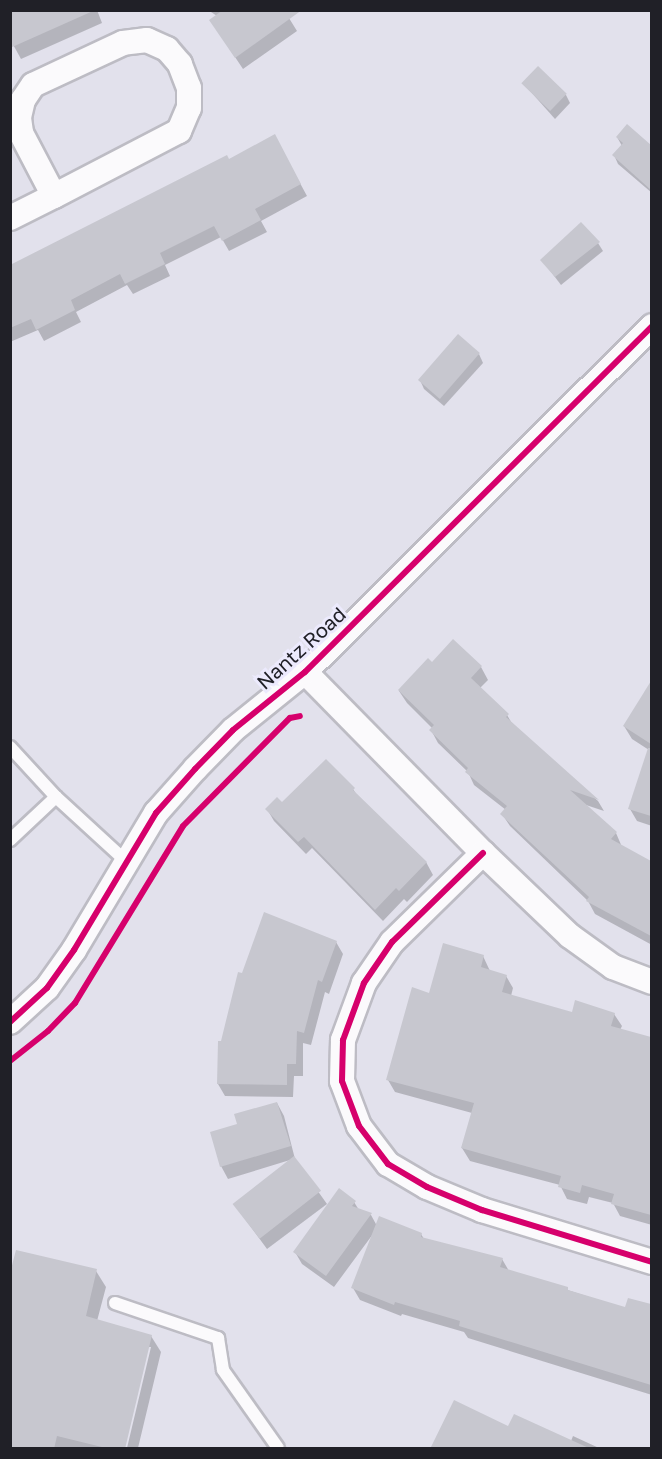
<!DOCTYPE html>
<html>
<head>
<meta charset="utf-8">
<style>
	body { margin:0 }
	#map { position:relative; width:662px; height:1459px; overflow:hidden; background:#e2e1ec; font-family:"Golos Text",sans-serif }
	div>[style] { position:absolute }
	[style*='--x'] { left:calc(var(--x)*1px); top:calc(var(--y)*1px); width:calc(var(--w)*1px); rotate:calc(var(--a)*1deg) }
	.shadow>* { inset:0; background:#0003 }
	.building>* { inset:0; background:#c7c7cf; transform-origin:0 0 }
	.roads { filter:drop-shadow(2px 0 #bdbcc4) drop-shadow(-2px 0 #bdbcc4) drop-shadow(0 2px #bdbcc4) drop-shadow(0 -2px #bdbcc4) }
	.lane>* { height:12px; margin:-6px; padding:0 6px; transform-origin:6px; border-radius:6px; background:#fbfafc }
	.street>* { height:24px; margin:-12px; padding:0 12px; transform-origin:12px; border-radius:12px; background:#fbfafc }
	.cycleway>* { height:6px; margin:-3px; padding:0 3px; transform-origin:3px; border-radius:3px; background:#d6006c }
	span { translate:-50% -50%; white-space:nowrap; text-align:center; line-height:1.15; -webkit-text-stroke:6px #eceafd; paint-order:stroke }
	.street-label { font-size:20px; color:#202027 }
	.frame { position:absolute; inset:0; border:12px solid #202027; pointer-events:none }
</style>
</head>
<body>
<div id="map">
	<div class="shadow">
		<i style="clip-path:polygon(10px 10px,97px 10px,102px 23px,21px 59px,10px 39px)"></i>
		<i style="clip-path:polygon(208px 10px,284px 10px,297px 31px,243px 69px,211px 21px,217px 16px)"></i>
		<i style="clip-path:polygon(523px 83px,566px 95px,570px 103px,555px 119px)"></i>
		<i style="clip-path:polygon(627px 126px,652px 147px,652px 193px,618px 164px,614px 155px,622px 146px,617px 137px)"></i>
		<i style="clip-path:polygon(281px 148px,307px 196px,261px 221px,267px 232px,229px 251px,221px 237px,165px 265px,170px 276px,133px 294px,127px 285px,76px 312px,81px 322px,44px 341px,38px 330px,10px 342px,10px 266px,229px 161px)"></i>
		<i style="clip-path:polygon(598px 243px,603px 251px,561px 285px,542px 260px)"></i>
		<i style="clip-path:polygon(479px 354px,483px 363px,444px 406px,424px 389px,420px 380px)"></i>
		<i style="clip-path:polygon(432px 664px,481px 667px,488px 680px,480px 688px,507px 715px,513px 725px,598px 801px,604px 811px,583px 804px,616px 833px,622px 847px,652px 863px,652px 945px,595px 914px,588px 901px,510px 826px,502px 814px,506px 810px,474px 785px,468px 772px,438px 743px,431px 730px,433px 729px,407px 703px,399px 691px)"></i>
		<i style="clip-path:polygon(647px 691px,652px 694px,652px 826px,637px 821px,630px 809px,649px 750px,632px 739px,624px 726px)"></i>
		<i style="clip-path:polygon(353px 789px,358px 797px,426px 862px,433px 875px,407px 902px,404px 899px,383px 921px,312px 848px,306px 854px,274px 821px,267px 809px)"></i>
		<i style="clip-path:polygon(336px 942px,343px 954px,329px 994px,325px 992px,311px 1045px,303px 1043px,303px 1076px,294px 1076px,293px 1097px,225px 1096px,218px 1084px,222px 1042px)"></i>
		<i style="clip-path:polygon(483px 956px,490px 971px,506px 976px,513px 988px,511px 996px,573px 1014px,614px 1014px,622px 1026px,620px 1030px,652px 1038px,652px 1225px,620px 1216px,613px 1203px,589px 1197px,587px 1204px,567px 1199px,560px 1185px,470px 1161px,462px 1148px,472px 1113px,395px 1092px,388px 1080px,430px 994px)"></i>
		<i style="clip-path:polygon(277px 1103px,284px 1116px,295px 1159px,327px 1204px,267px 1249px,234px 1204px,290px 1160px,228px 1179px,221px 1166px,239px 1125px)"></i>
		<i style="clip-path:polygon(354px 1202px,359px 1210px,371px 1215px,377px 1226px,421px 1234px,424px 1239px,502px 1259px,509px 1271px,626px 1309px,650px 1306px,652px 1395px,468px 1338px,464px 1332px,402px 1314px,401px 1316px,360px 1300px,353px 1288px,373px 1234px,334px 1287px,302px 1264px,295px 1252px)"></i>
		<i style="clip-path:polygon(96px 1271px,106px 1287px,97px 1321px,151px 1336px,161px 1352px,138px 1448px,127px 1448px,151px 1347px,148px 1347px,124px 1448px,10px 1448px)"></i>
		<i style="clip-path:polygon(509px 1429px,571px 1441px,573px 1436px,599px 1448px,431px 1448px)"></i>
	</div>
	<div class="building">
		<i style="clip-path:polygon(10px 10px,93px 10px,93px 11px,10px 48px)"></i>
		<i style="clip-path:polygon(223px 10px,302px 10px,235px 58px,209px 20px)"></i>
		<i style="left:538px;top:66px;width:40px;height:24px;rotate:44deg"></i>
		<i style="clip-path:polygon(627px 124px,651px 145px,651px 190px,612px 155px,623px 143px,616px 137px)"></i>
		<i style="clip-path:polygon(275px 134px,301px 184px,255px 209px,261px 220px,222px 241px,214px 226px,160px 253px,165px 264px,125px 284px,120px 274px,71px 300px,75px 310px,36px 330px,31px 319px,10px 328px,10px 265px,227px 155px,229px 159px)"></i>
		<i style="clip-path:polygon(581px 222px,600px 242px,555px 277px,540px 260px)"></i>
		<i style="left:458px;top:334px;width:29px;height:61px;rotate:41deg"></i>
		<i style="clip-path:polygon(453px 639px,482px 666px,471px 678px,509px 714px,506px 717px,599px 800px,570px 790px,617px 832px,611px 839px,651px 861px,651px 936px,586px 901px,589px 897px,500px 814px,507px 806px,465px 772px,468px 768px,429px 730px,434px 725px,398px 690px,428px 658px,432px 662px)"></i>
		<i style="clip-path:polygon(651px 681px,651px 744px,623px 726px)"></i>
		<i style="clip-path:polygon(648px 748px,651px 748px,651px 816px,628px 809px)"></i>
		<i style="clip-path:polygon(326px 759px,355px 788px,353px 790px,427px 862px,399px 891px,396px 888px,375px 910px,304px 837px,298px 842px,265px 809px,277px 797px,282px 802px)"></i>
		<i style="clip-path:polygon(264px 912px,337px 941px,322px 982px,318px 980px,304px 1033px,297px 1031px,296px 1064px,287px 1064px,287px 1085px,217px 1084px,218px 1041px,221px 1041px,238px 972px,242px 973px)"></i>
		<i style="clip-path:polygon(443px 943px,484px 955px,481px 967px,507px 975px,502px 992px,572px 1012px,575px 1000px,615px 1013px,611px 1026px,651px 1037px,651px 1215px,611px 1204px,614px 1194px,582px 1185px,580px 1193px,558px 1187px,561px 1176px,461px 1148px,474px 1103px,386px 1080px,412px 987px,429px 993px)"></i>
		<i style="clip-path:polygon(277px 1102px,291px 1146px,220px 1167px,210px 1132px,237px 1124px,234px 1114px)"></i>
		<i style="left:294px;top:1156px;width:44px;height:78px;rotate:52deg"></i>
		<i style="clip-path:polygon(339px 1188px,356px 1201px,352px 1206px,372px 1213px,326px 1276px,293px 1252px)"></i>
		<i style="clip-path:polygon(379px 1216px,422px 1233px,421px 1237px,503px 1258px,500px 1267px,568px 1287px,568px 1290px,625px 1307px,628px 1298px,651px 1304px,651px 1385px,459px 1326px,460px 1321px,395px 1302px,394px 1305px,351px 1288px)"></i>
		<i style="clip-path:polygon(16px 1250px,97px 1269px,86px 1316px,152px 1335px,125px 1449px,110px 1449px,57px 1436px,54px 1449px,10px 1449px,10px 1273px)"></i>
		<i style="clip-path:polygon(454px 1400px,508px 1426px,514px 1414px,591px 1449px,430px 1449px)"></i>
	</div>
	<div class="roads">
		<div class="lane">
			<i style="--x:10;--y:747;--w:68;--a:47.4"></i>
			<i style="--x:56;--y:797;--w:96;--a:42.5"></i>
			<i style="--x:10;--y:840;--w:63;--a:-43.1"></i>
			<i style="--x:115;--y:1303;--w:109;--a:18.8"></i>
			<i style="--x:218;--y:1338;--w:32;--a:81"></i>
			<i style="--x:223;--y:1370;--w:95;--a:54.8"></i>
		</div>
		<div class="street">
			<i style="--x:10;--y:218;--w:49;--a:-26.6"></i>
			<i style="--x:54;--y:196;--w:141;--a:-27.5"></i>
			<i style="--x:179;--y:131;--w:25;--a:-67"></i>
			<i style="--x:189;--y:108;--w:20;--a:-90"></i>
			<i style="--x:189;--y:88;--w:26;--a:-111"></i>
			<i style="--x:180;--y:64;--w:20;--a:-131"></i>
			<i style="--x:167;--y:49;--w:22;--a:-156"></i>
			<i style="--x:147;--y:40;--w:24;--a:173"></i>
			<i style="--x:123;--y:43;--w:99;--a:155"></i>
			<i style="--x:33;--y:85;--w:18;--a:124"></i>
			<i style="--x:23;--y:100;--w:18;--a:103"></i>
			<i style="--x:19;--y:118;--w:15;--a:82"></i>
			<i style="--x:21;--y:133;--w:71;--a:62.4"></i>
			<i style="--x:305;--y:672;--w:254;--a:45.5"></i>
			<i style="--x:483;--y:853;--w:120;--a:43.7"></i>
			<i style="--x:570;--y:936;--w:53;--a:35.8"></i>
			<i style="--x:613;--y:967;--w:42;--a:21"></i>
			<i style="--x:483;--y:853;--w:127;--a:135.6"></i>
			<i style="--x:392;--y:942;--w:50;--a:124.3"></i>
			<i style="--x:364;--y:983;--w:61;--a:110.2"></i>
			<i style="--x:343;--y:1040;--w:41;--a:91.4"></i>
			<i style="--x:342;--y:1081;--w:48;--a:69.3"></i>
			<i style="--x:359;--y:1126;--w:48;--a:52.7"></i>
			<i style="--x:388;--y:1164;--w:45;--a:30.5"></i>
			<i style="--x:427;--y:1187;--w:60;--a:22.7"></i>
			<i style="--x:482;--y:1210;--w:178;--a:17"></i>
			<i style="--x:10;--y:1022;--w:50;--a:-42.6"></i>
			<i style="--x:47;--y:988;--w:47;--a:-54.6"></i>
			<i style="--x:74;--y:950;--w:160;--a:-59.1"></i>
			<i style="--x:156;--y:813;--w:59;--a:-48.4"></i>
			<i style="--x:195;--y:769;--w:54;--a:-45.7"></i>
			<i style="--x:233;--y:730;--w:92;--a:-38.9"></i>
			<i style="--x:305;--y:672;--w:490;--a:-44.9"></i>
		</div>
	</div>
	<div class="cycleway">
		<i style="--x:483;--y:853;--w:127;--a:135.6"></i>
		<i style="--x:392;--y:942;--w:50;--a:124.3"></i>
		<i style="--x:364;--y:983;--w:61;--a:110.2"></i>
		<i style="--x:343;--y:1040;--w:41;--a:91.4"></i>
		<i style="--x:342;--y:1081;--w:48;--a:69.3"></i>
		<i style="--x:359;--y:1126;--w:48;--a:52.7"></i>
		<i style="--x:388;--y:1164;--w:45;--a:30.5"></i>
		<i style="--x:427;--y:1187;--w:60;--a:22.7"></i>
		<i style="--x:482;--y:1210;--w:178;--a:17"></i>
		<i style="--x:10;--y:1022;--w:50;--a:-42.6"></i>
		<i style="--x:47;--y:988;--w:47;--a:-54.6"></i>
		<i style="--x:74;--y:950;--w:160;--a:-59.1"></i>
		<i style="--x:156;--y:813;--w:59;--a:-48.4"></i>
		<i style="--x:195;--y:769;--w:54;--a:-45.7"></i>
		<i style="--x:233;--y:730;--w:92;--a:-38.9"></i>
		<i style="--x:305;--y:672;--w:490;--a:-44.9"></i>
		<i style="--x:10;--y:1061;--w:48;--a:-38.3"></i>
		<i style="--x:48;--y:1031;--w:39;--a:-46"></i>
		<i style="--x:75;--y:1003;--w:207;--a:-58.6"></i>
		<i style="--x:183;--y:826;--w:152;--a:-45.3"></i>
		<i style="--x:290;--y:718;--w:10;--a:-11"></i>
	</div>
	<div class="street-label">
		<span style="left:301px;top:648px;rotate:-42deg">Nantz Road</span>
	</div>
	<div class="frame"></div>
</div>
</body>
</html>
